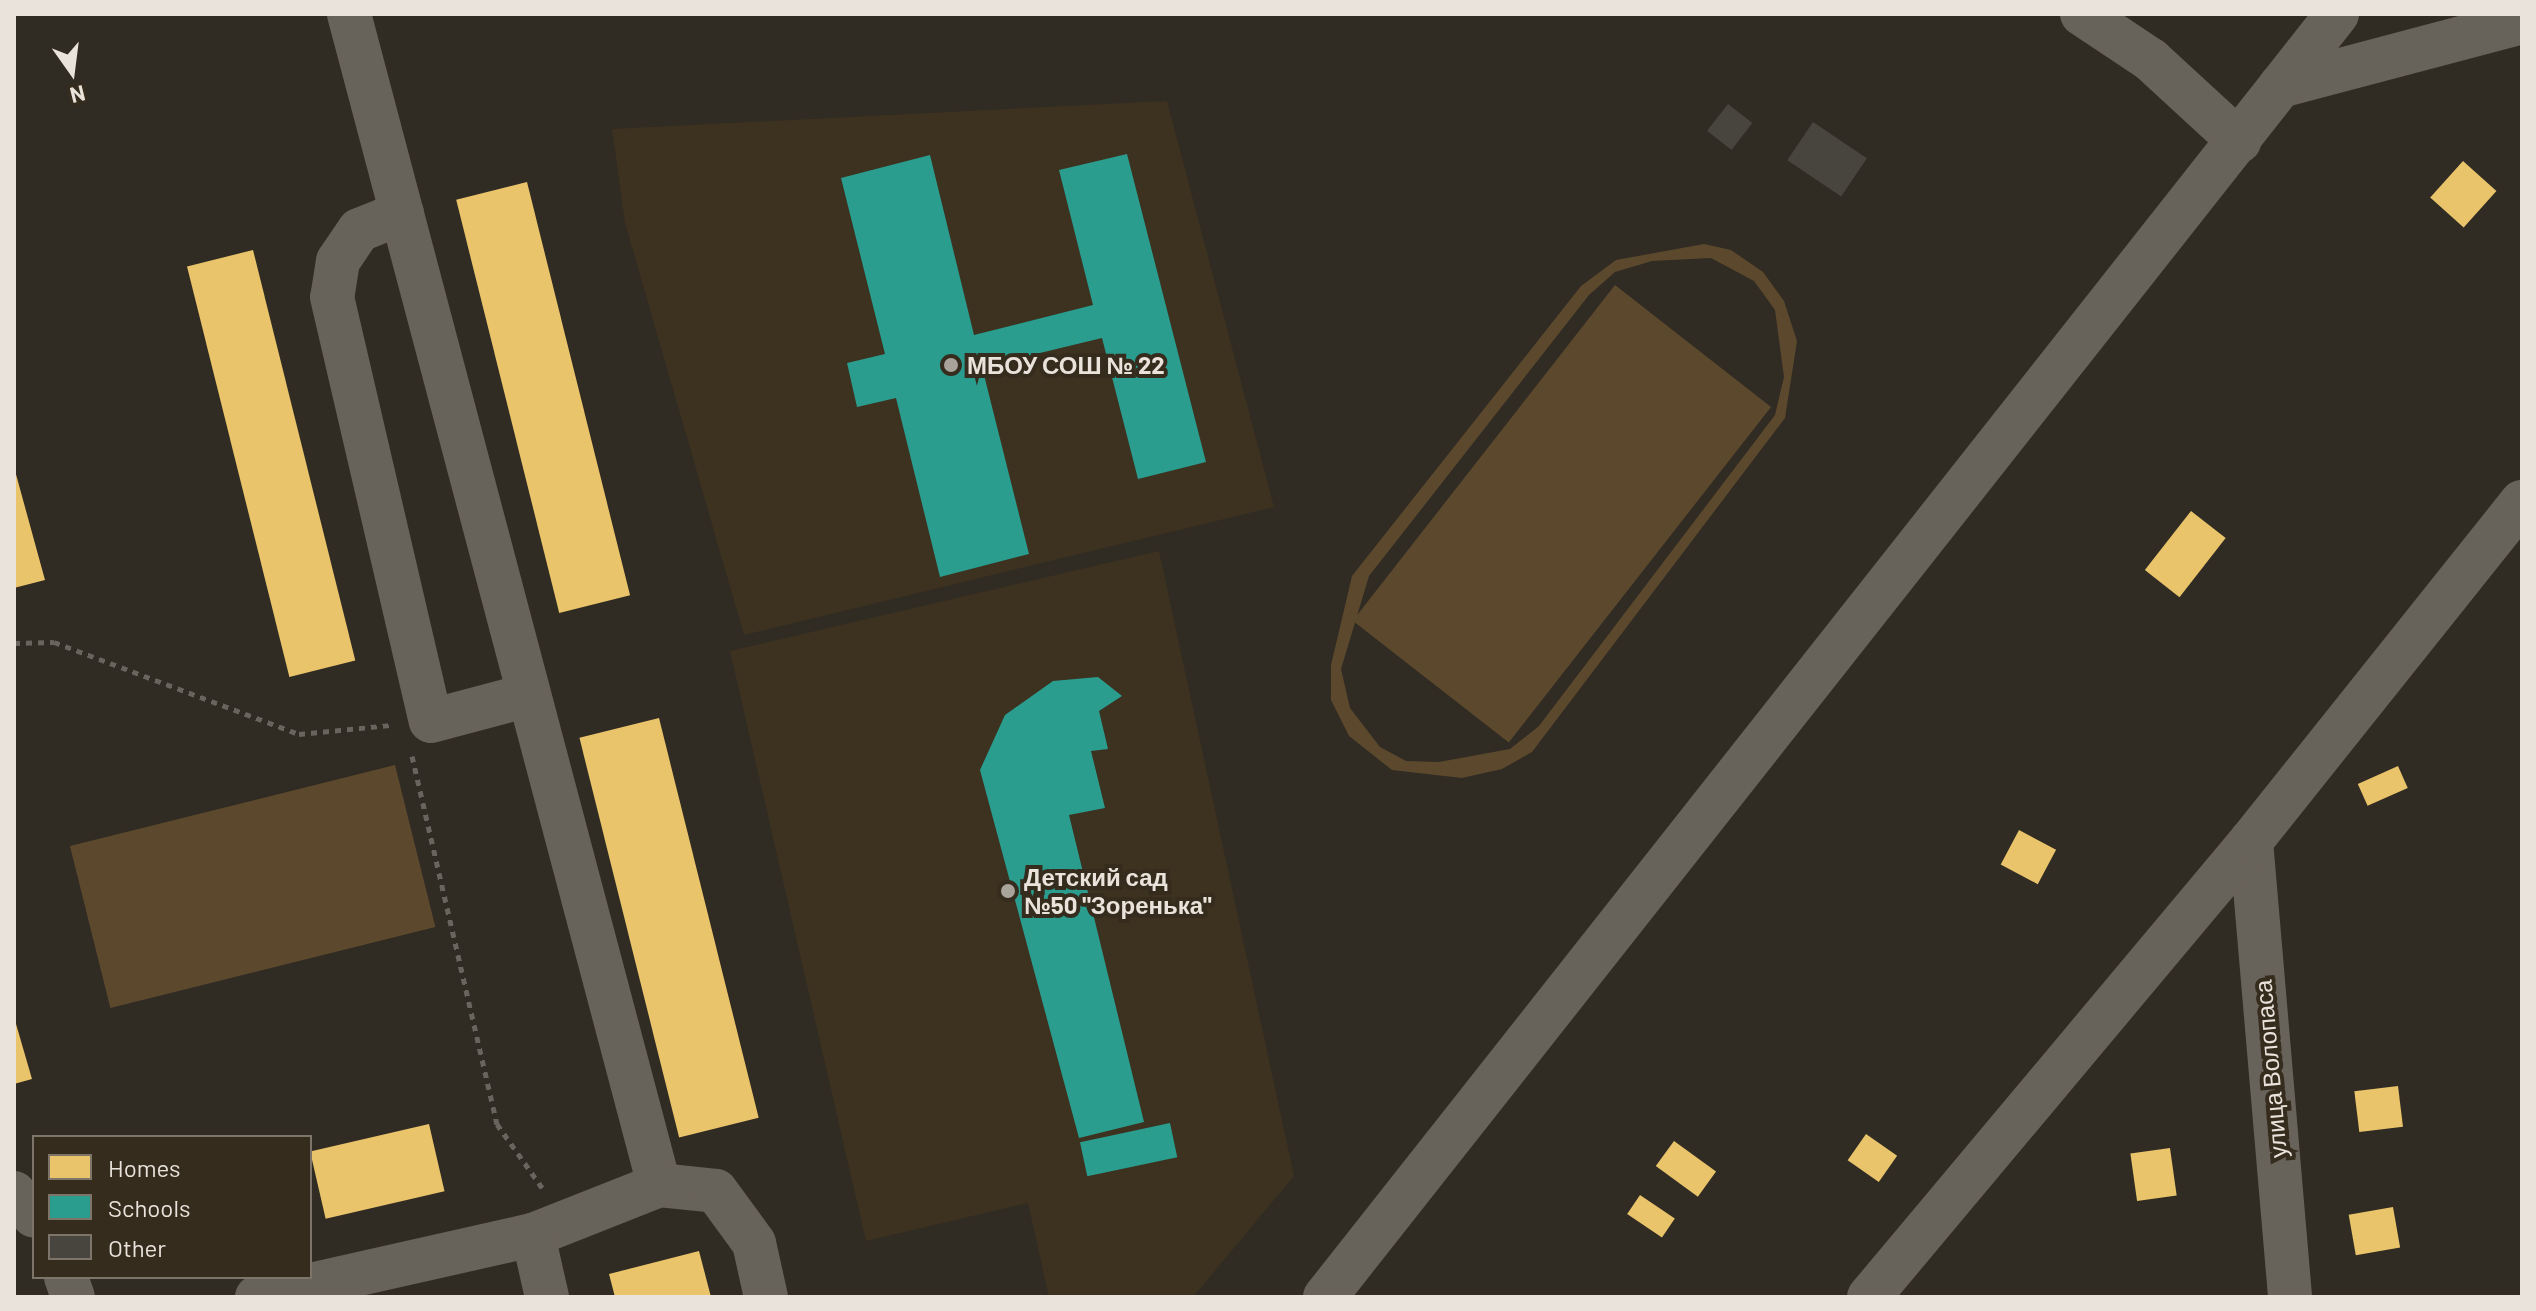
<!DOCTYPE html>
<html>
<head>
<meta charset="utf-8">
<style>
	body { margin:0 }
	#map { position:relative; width:2536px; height:1311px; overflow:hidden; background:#302b23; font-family:Barlow,sans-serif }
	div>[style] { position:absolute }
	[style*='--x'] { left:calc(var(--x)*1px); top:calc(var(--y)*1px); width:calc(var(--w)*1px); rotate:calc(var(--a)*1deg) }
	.built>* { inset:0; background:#3d3220 }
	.green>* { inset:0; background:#5c492d; transform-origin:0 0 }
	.homes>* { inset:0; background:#e9c46a; transform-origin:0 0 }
	.schools>* { inset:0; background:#2a9d8f; transform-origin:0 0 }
	.building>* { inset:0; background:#48443e; transform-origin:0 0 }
	.path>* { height:5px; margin-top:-2.5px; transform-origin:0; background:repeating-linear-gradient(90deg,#68645e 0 6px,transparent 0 12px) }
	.minor>* { height:44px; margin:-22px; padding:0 22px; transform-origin:22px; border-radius:22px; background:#67625a }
	.dots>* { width:22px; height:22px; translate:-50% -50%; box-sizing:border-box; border:4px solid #352c1e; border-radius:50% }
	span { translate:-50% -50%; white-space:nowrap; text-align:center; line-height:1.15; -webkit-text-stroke:8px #352c1e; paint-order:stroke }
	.poi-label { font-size:24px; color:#e9e3db; font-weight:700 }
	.left { translate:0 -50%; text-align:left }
	.street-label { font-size:24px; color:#e9e3db }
	.frame { position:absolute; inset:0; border:16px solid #e9e3db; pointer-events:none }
	.legend { position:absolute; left:32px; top:1135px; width:280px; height:144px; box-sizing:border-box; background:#352c1e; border:2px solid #7d756a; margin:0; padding:10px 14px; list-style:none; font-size:24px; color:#e9e3db }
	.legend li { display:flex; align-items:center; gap:16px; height:40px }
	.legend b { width:40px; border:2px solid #7d756a }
	.north { position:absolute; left:32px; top:32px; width:80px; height:80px; -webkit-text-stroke:6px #352c1e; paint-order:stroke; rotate:166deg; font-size:22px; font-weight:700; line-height:32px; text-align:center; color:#e9e3db }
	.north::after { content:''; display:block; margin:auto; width:28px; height:36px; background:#e9e3db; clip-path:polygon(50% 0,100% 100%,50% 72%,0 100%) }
</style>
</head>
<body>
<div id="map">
	<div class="built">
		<i style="clip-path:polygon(1167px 101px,1274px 507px,744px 635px,625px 223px,612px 129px)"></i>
		<i style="clip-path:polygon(1159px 551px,1294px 1176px,1193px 1297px,1049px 1297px,1028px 1203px,866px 1241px,730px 651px)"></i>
	</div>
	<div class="green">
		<i style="clip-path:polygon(evenodd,1704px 244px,1731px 250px,1763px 272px,1784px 301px,1797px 341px,1785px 418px,1532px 752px,1502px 769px,1462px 778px,1392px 770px,1349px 736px,1331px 700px,1331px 665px,1352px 576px,1581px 286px,1616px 260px,1704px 244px,1711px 258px,1754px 281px,1775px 310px,1784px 377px,1775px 415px,1539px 726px,1510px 749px,1439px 762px,1406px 761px,1380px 747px,1350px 708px,1341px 669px,1369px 576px,1589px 295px,1615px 272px,1652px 261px,1711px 258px)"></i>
		<i style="left:1615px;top:285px;width:198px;height:426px;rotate:38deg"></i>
		<i style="left:395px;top:765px;width:167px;height:335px;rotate:76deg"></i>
	</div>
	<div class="homes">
		<i style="left:2463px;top:161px;width:45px;height:49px;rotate:42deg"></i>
		<i style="left:527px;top:182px;width:426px;height:73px;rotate:76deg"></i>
		<i style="left:253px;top:250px;width:423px;height:68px;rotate:76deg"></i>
		<i style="clip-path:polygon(14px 467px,45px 580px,14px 588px)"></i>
		<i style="left:2191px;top:511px;width:44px;height:75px;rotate:38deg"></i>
		<i style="left:659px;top:718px;width:412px;height:82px;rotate:76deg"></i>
		<i style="left:2398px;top:766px;width:24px;height:44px;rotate:66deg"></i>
		<i style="left:2019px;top:830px;width:42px;height:39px;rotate:28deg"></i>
		<i style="clip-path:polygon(14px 1017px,32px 1079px,14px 1084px)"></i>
		<i style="left:2398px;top:1086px;width:41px;height:44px;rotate:83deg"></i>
		<i style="left:429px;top:1124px;width:69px;height:122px;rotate:77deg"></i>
		<i style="left:1866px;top:1134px;width:38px;height:32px;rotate:35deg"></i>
		<i style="left:1674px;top:1141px;width:52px;height:31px;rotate:36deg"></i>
		<i style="left:2170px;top:1148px;width:48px;height:40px;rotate:82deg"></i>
		<i style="left:1640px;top:1195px;width:42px;height:23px;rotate:34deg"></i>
		<i style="left:2393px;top:1207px;width:41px;height:45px;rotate:80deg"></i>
		<i style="clip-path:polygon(699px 1251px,711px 1297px,615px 1297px,609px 1274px)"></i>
	</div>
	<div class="schools">
		<i style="clip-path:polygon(1127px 154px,1206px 462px,1138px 479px,1102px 338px,982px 367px,1029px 554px,940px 577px,896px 398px,857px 407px,847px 363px,885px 354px,841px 178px,930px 155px,974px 335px,1093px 305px,1059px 170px)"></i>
		<i style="clip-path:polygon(1098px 677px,1122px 696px,1099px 711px,1108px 749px,1091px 751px,1105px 808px,1069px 815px,1144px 1122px,1079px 1138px,980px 770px,1005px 715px,1053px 681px)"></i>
		<i style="left:1170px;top:1123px;width:35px;height:92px;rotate:78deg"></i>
	</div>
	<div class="building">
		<i style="left:1728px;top:104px;width:31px;height:34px;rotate:38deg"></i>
		<i style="left:1813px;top:122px;width:65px;height:46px;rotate:34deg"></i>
	</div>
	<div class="path">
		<i style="--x:14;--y:643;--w:40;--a:-1.4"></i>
		<i style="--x:54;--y:642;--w:262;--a:20.6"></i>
		<i style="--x:299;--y:734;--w:91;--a:-5.6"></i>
		<i style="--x:412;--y:756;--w:378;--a:77"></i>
		<i style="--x:497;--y:1124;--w:80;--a:54.7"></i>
	</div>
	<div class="minor">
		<i style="--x:349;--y:14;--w:1211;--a:75.17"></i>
		<i style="--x:659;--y:1185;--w:57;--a:6"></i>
		<i style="--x:716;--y:1191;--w:64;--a:53.8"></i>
		<i style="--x:754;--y:1243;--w:55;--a:77.5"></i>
		<i style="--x:2082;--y:14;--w:83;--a:33.7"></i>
		<i style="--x:2151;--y:60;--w:120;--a:42.6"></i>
		<i style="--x:2280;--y:86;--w:250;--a:-14.8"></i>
		<i style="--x:402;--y:213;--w:46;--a:158.4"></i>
		<i style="--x:359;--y:230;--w:37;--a:124"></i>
		<i style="--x:338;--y:261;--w:36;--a:99"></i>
		<i style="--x:332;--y:297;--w:435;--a:76.9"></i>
		<i style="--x:431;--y:721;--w:101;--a:-14.9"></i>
		<i style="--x:2251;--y:841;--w:458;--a:85.1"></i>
		<i style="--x:14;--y:1193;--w:30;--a:49"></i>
		<i style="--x:533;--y:1235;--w:136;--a:-21.6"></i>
		<i style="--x:66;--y:1277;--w:21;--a:71"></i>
		<i style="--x:257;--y:1297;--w:283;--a:-12.7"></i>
		<i style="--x:533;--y:1235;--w:64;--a:77.3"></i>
		<i style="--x:1325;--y:1297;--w:1634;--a:-51.73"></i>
		<i style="--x:1869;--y:1297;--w:595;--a:-50.05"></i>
		<i style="--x:2251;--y:841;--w:434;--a:-51.4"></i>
	</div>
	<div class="dots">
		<i style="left:951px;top:365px;background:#a8a39b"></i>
		<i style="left:1008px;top:891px;background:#a8a39b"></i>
	</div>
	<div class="poi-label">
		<span class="left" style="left:967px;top:365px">МБОУ СОШ № 22</span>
		<span class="left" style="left:1024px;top:891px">Детский сад<br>№50 "Зоренька"</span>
	</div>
	<div class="street-label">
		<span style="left:2270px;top:1069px;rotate:-95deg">улица Волопаса</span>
	</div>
	<div class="frame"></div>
	<ul class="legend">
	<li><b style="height:22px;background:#e9c46a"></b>Homes</li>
	<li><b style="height:22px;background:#2a9d8f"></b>Schools</li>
	<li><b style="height:22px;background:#48443e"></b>Other</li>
	</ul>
	<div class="north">N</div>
</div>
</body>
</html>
